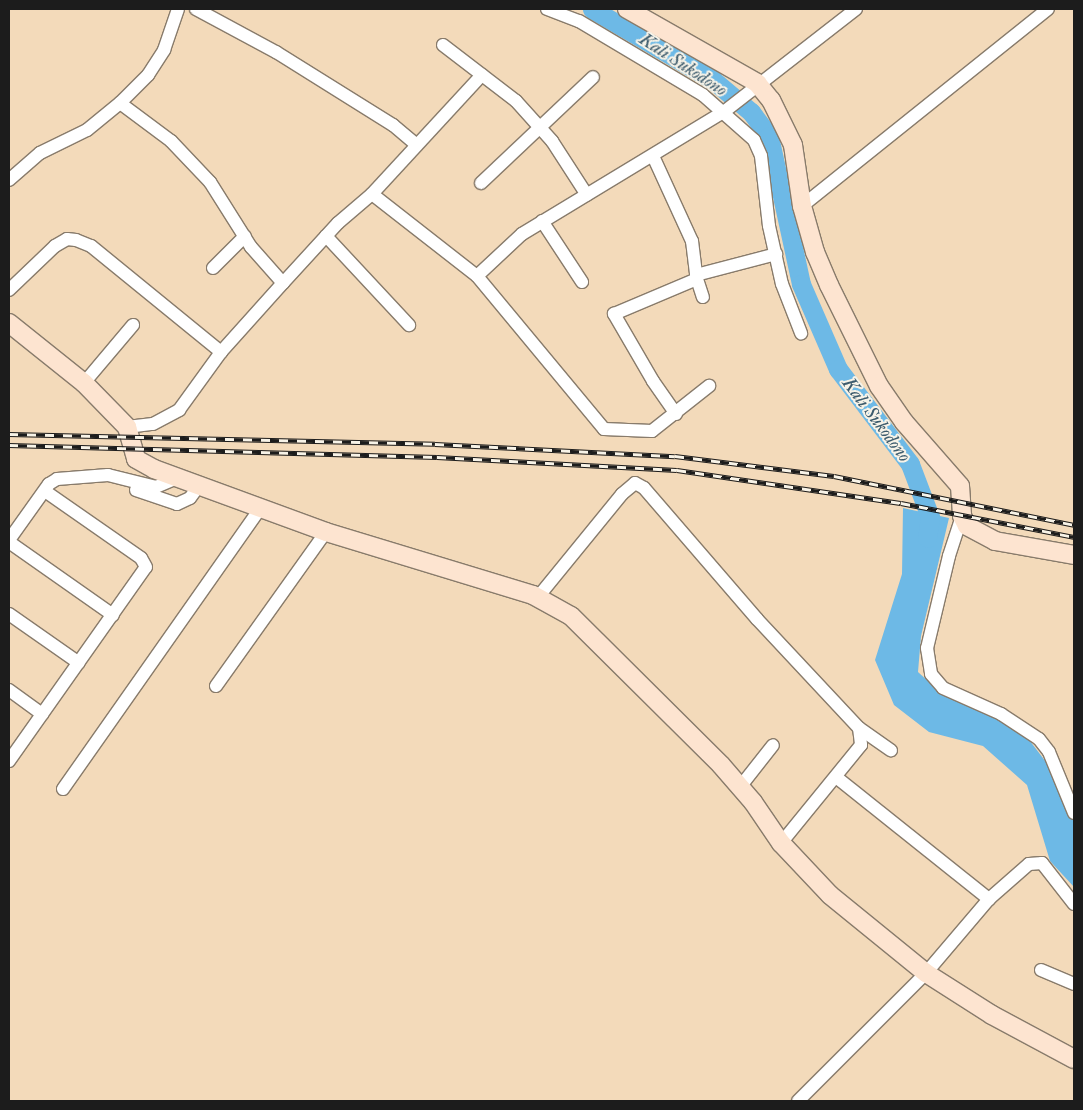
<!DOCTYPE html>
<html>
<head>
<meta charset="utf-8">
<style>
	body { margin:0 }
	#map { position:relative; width:1083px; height:1110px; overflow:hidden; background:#f3daba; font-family:"IM FELL Double Pica",serif }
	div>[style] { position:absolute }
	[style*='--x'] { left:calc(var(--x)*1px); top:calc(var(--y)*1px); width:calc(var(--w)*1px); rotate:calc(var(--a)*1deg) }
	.water>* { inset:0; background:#6db9e6 }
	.river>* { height:19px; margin:-9.5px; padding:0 9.5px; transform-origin:9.5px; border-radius:9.5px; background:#6db9e6 }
	.roads { filter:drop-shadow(1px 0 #887b6b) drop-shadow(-1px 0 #887b6b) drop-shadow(0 1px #887b6b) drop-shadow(0 -1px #887b6b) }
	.street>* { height:12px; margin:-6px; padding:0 6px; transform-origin:6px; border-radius:6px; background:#fff }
	.secondary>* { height:18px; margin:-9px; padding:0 9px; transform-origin:9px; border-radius:9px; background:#fde4d0 }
	.rail>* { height:5px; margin-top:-2.5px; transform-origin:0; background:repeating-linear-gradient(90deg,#f7f3e8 0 9px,#1c1c1c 0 18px); box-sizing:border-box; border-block:1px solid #1c1c1c }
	span { translate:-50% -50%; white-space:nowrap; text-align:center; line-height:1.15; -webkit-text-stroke:4px #f7f3e8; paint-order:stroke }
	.water-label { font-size:19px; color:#3c5b6d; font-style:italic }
	.frame { position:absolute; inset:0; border:10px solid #1c1c1c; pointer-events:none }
</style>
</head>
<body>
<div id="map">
	<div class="water">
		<i style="clip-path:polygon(903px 508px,949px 518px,921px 636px,918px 672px,942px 694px,1017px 724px,1062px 783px,1074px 821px,1074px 887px,1050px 861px,1027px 785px,983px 746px,929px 732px,894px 705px,875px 660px,902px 574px)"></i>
	</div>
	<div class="river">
		<i style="--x:592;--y:9;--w:140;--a:30.4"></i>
		<i style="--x:713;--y:80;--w:50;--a:40.1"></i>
		<i style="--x:751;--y:112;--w:30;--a:53"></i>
		<i style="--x:769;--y:136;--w:151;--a:77.8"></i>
		<i style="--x:801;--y:284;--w:93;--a:66.5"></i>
		<i style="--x:838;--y:369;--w:119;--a:52.8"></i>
		<i style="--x:910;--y:464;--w:57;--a:69.3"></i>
		<i style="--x:930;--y:517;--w:21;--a:98"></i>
	</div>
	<div class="roads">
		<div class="street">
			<i style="--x:196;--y:9;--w:91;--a:28.3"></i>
			<i style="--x:276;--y:52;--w:138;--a:32"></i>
			<i style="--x:393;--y:125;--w:30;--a:40"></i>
			<i style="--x:547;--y:9;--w:34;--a:21"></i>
			<i style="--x:579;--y:21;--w:144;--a:30.8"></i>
			<i style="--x:703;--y:95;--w:68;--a:41.4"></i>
			<i style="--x:754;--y:140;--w:17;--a:66"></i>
			<i style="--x:761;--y:156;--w:70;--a:83.5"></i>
			<i style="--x:769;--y:226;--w:59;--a:77.4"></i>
			<i style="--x:782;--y:284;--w:53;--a:68.8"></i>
			<i style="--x:443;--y:45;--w:92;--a:37.5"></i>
			<i style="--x:516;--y:101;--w:54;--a:48"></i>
			<i style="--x:552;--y:141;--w:64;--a:57.1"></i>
			<i style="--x:120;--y:103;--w:64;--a:36.7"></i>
			<i style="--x:171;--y:141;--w:57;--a:46.4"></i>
			<i style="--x:210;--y:182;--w:77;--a:57.8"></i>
			<i style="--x:251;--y:247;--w:48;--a:48.4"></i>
			<i style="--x:653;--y:156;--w:94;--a:65.4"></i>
			<i style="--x:692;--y:241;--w:38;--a:83"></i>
			<i style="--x:697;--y:279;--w:19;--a:72"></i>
			<i style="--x:9;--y:180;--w:41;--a:-41.1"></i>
			<i style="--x:40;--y:153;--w:52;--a:-26.1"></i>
			<i style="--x:87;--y:130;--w:43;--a:-39.3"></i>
			<i style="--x:120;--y:103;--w:40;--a:-45"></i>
			<i style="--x:148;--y:75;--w:30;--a:-57"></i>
			<i style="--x:164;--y:50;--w:43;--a:-71.1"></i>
			<i style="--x:481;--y:183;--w:154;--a:-43.4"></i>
			<i style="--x:372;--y:194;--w:133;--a:38"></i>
			<i style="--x:477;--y:276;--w:199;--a:50.3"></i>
			<i style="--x:604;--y:429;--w:48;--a:2.4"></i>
			<i style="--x:652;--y:431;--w:73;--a:-38.3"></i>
			<i style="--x:802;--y:206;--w:315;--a:-38.7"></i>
			<i style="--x:542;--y:221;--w:73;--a:56.7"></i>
			<i style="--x:326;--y:236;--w:122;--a:47"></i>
			<i style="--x:213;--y:268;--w:45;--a:-45"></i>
			<i style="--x:696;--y:275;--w:83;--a:-14.7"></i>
			<i style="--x:477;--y:276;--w:62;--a:-43"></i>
			<i style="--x:522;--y:234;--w:237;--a:-31.2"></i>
			<i style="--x:725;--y:111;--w:166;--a:-37.9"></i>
			<i style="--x:9;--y:290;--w:64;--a:-43.7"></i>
			<i style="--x:55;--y:246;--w:14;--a:-30"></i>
			<i style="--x:67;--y:239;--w:9;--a:6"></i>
			<i style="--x:76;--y:240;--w:16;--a:22"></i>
			<i style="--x:91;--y:246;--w:168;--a:39.2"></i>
			<i style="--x:84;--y:383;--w:76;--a:-49.8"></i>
			<i style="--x:676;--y:414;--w:40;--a:-124.9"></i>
			<i style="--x:653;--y:381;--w:78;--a:-120.2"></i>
			<i style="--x:614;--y:314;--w:90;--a:-22.9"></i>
			<i style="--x:127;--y:427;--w:26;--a:-7"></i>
			<i style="--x:153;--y:424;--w:30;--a:-28"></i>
			<i style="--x:179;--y:410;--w:72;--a:-54.1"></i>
			<i style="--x:221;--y:352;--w:93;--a:-48.1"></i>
			<i style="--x:283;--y:283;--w:81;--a:-47.5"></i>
			<i style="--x:338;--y:223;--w:45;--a:-40.5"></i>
			<i style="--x:372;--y:194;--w:162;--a:-47.3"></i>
			<i style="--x:136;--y:490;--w:43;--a:18.9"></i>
			<i style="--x:177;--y:504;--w:14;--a:-25"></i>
			<i style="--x:190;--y:498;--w:17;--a:-54"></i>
			<i style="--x:962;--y:516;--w:42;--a:108"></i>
			<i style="--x:949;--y:556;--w:95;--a:103.4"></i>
			<i style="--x:927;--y:648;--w:26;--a:81"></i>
			<i style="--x:931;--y:674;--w:18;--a:49"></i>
			<i style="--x:943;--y:688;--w:64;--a:24.1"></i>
			<i style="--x:1001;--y:714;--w:45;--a:33.3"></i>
			<i style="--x:1039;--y:739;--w:16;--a:52"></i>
			<i style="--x:1049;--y:752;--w:66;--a:67.7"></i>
			<i style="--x:9;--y:540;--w:69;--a:-54.5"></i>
			<i style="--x:49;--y:484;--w:9;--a:-32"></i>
			<i style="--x:57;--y:479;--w:51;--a:-4.5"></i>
			<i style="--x:108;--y:475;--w:49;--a:14"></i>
			<i style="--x:156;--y:487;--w:26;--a:-23"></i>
			<i style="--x:9;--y:542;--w:127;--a:35.1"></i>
			<i style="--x:538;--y:597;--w:133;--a:-50.8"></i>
			<i style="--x:622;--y:494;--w:17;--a:-40"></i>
			<i style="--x:635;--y:483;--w:10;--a:29"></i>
			<i style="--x:644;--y:488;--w:173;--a:49.2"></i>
			<i style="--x:757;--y:619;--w:149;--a:46.9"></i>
			<i style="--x:859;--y:728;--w:17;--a:83"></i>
			<i style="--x:861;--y:745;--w:127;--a:129.2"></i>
			<i style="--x:9;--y:614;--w:85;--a:35"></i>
			<i style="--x:216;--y:686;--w:189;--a:-54.5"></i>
			<i style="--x:9;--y:690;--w:41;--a:36"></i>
			<i style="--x:859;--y:728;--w:39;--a:35"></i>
			<i style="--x:9;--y:761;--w:237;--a:-54.8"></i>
			<i style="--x:146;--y:567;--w:10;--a:-119"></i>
			<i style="--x:141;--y:558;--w:117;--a:-145.1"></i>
			<i style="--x:836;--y:777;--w:196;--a:38.6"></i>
			<i style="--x:740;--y:787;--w:53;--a:-51.8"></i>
			<i style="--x:63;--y:789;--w:345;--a:-54.9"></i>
			<i style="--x:1041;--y:970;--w:36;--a:23"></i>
			<i style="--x:798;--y:1101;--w:181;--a:-45"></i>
			<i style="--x:926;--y:973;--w:97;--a:-49.6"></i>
			<i style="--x:989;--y:899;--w:53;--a:-41.2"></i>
			<i style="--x:1029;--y:864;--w:13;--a:-4"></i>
			<i style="--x:1042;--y:863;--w:52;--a:52"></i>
		</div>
		<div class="secondary">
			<i style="--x:627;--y:9;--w:150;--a:29.6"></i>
			<i style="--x:757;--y:83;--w:22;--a:51"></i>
			<i style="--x:771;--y:100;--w:50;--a:63.9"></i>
			<i style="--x:793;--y:145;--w:62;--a:81.6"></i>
			<i style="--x:802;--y:206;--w:48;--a:74.2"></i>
			<i style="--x:815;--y:252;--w:36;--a:67"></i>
			<i style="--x:829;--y:285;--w:113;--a:63.7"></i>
			<i style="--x:879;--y:386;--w:44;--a:55.2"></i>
			<i style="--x:904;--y:422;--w:85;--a:48.8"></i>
			<i style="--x:960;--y:486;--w:30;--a:86"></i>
			<i style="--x:962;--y:516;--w:11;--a:63"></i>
			<i style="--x:967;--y:526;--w:32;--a:28"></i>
			<i style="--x:995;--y:541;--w:80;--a:10"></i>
			<i style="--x:9;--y:323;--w:96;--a:38.7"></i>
			<i style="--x:84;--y:383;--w:62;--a:45.7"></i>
			<i style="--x:127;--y:427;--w:33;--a:74"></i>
			<i style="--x:136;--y:459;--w:21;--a:29"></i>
			<i style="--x:154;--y:469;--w:183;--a:20.1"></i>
			<i style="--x:326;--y:532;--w:216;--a:16.9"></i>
			<i style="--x:533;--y:595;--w:43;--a:28.9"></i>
			<i style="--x:571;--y:616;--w:211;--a:44.8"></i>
			<i style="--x:721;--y:765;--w:49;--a:49.1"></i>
			<i style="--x:753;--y:802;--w:50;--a:55.7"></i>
			<i style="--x:781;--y:843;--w:71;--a:46.7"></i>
			<i style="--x:830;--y:895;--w:124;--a:39.1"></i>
			<i style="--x:926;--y:973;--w:78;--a:32.5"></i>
			<i style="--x:992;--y:1015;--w:93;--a:28.2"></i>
		</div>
	</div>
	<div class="rail">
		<i style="--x:9;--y:434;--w:426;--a:1.3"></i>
		<i style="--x:435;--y:444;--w:240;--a:2.9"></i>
		<i style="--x:675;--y:456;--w:160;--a:7.2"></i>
		<i style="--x:834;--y:476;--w:245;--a:11.5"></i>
		<i style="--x:9;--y:445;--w:428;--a:1.6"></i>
		<i style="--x:437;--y:457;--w:240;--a:3.1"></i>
		<i style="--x:677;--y:470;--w:226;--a:8.4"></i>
		<i style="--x:901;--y:503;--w:176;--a:11.1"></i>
	</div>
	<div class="water-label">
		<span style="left:683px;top:65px;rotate:33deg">Kali Sukodono</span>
		<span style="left:876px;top:420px;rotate:53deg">Kali Sukodono</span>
	</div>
	<div class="frame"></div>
</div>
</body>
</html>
